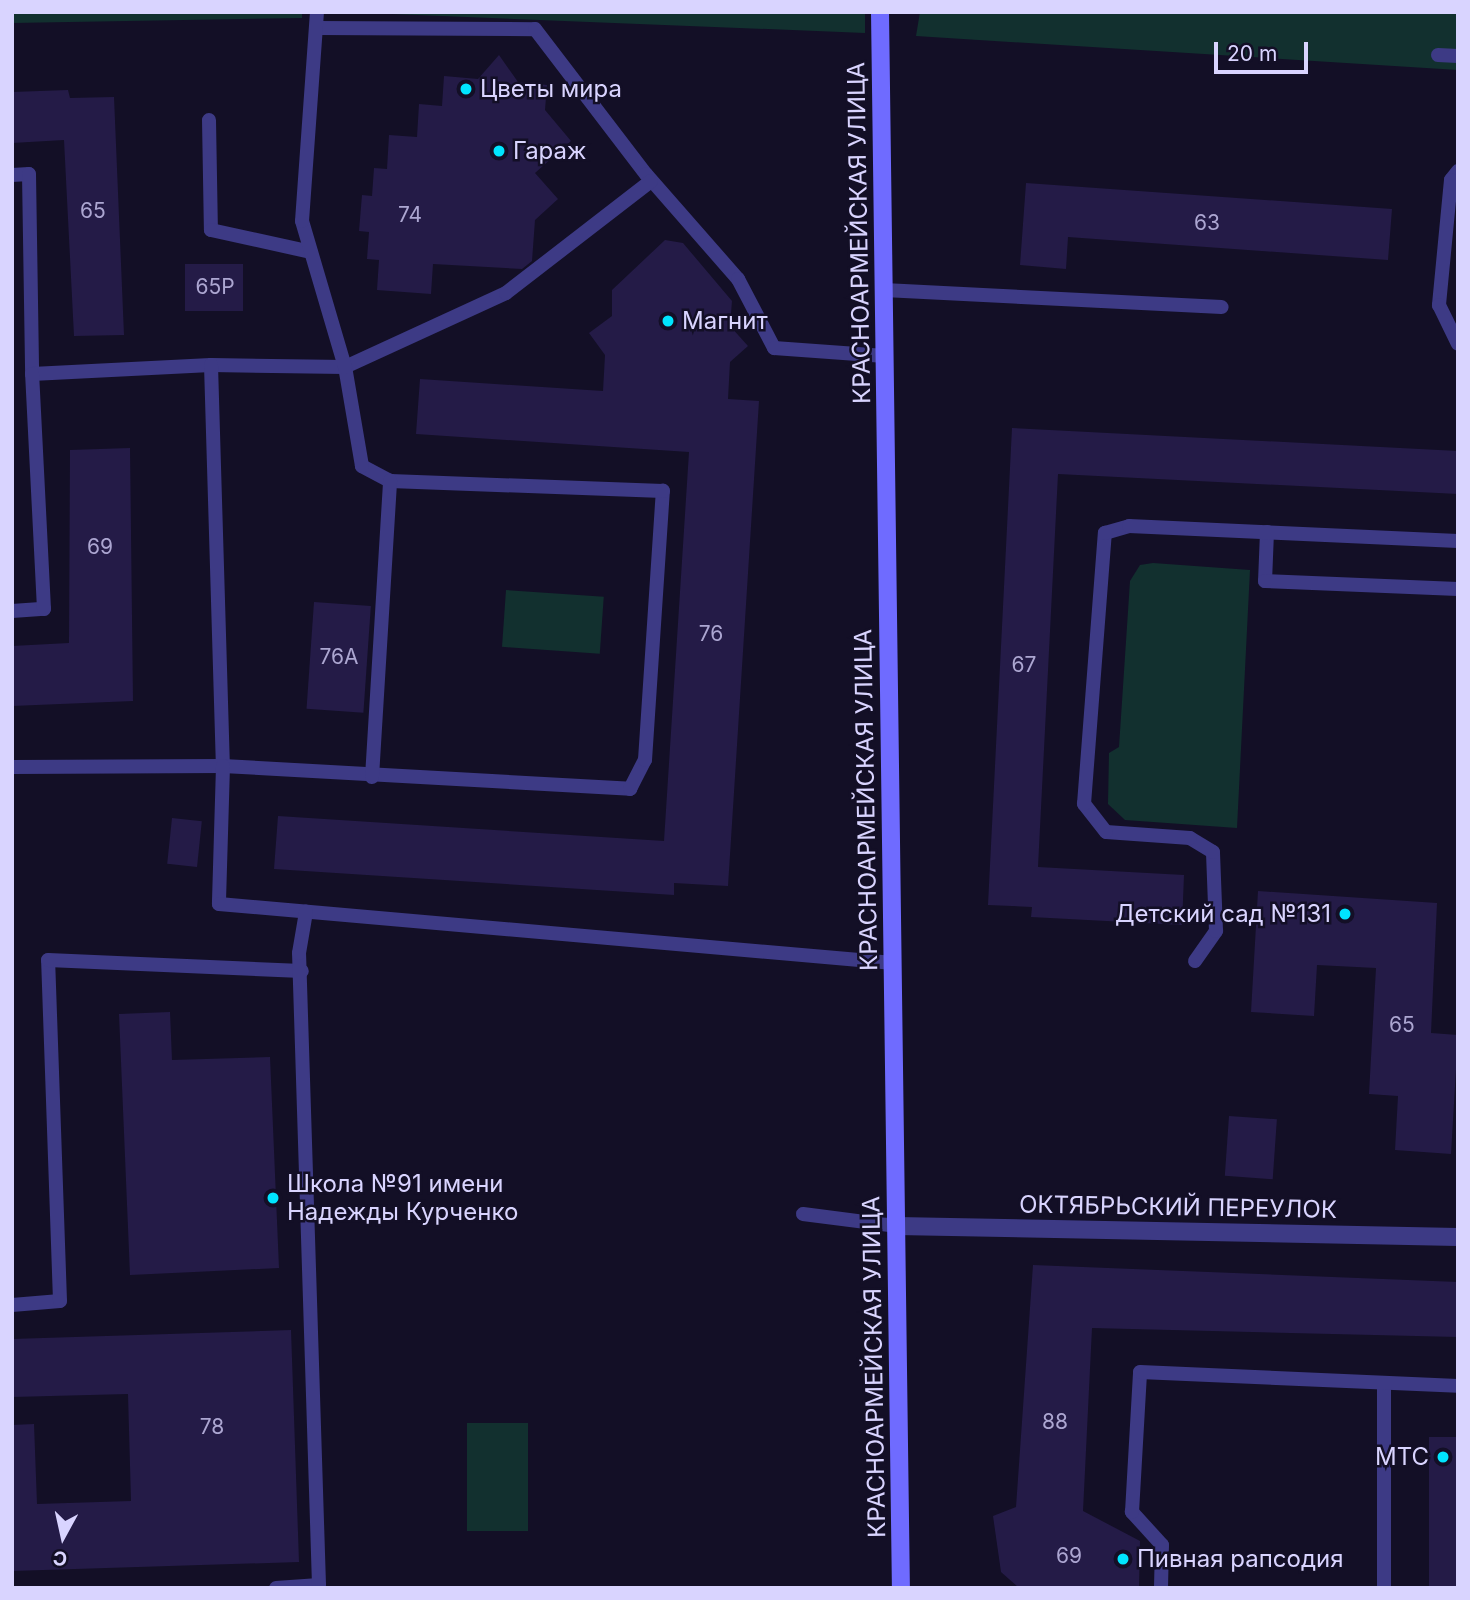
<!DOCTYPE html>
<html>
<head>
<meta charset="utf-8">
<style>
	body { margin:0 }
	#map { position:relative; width:1470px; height:1600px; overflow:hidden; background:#130f26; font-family:Inter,sans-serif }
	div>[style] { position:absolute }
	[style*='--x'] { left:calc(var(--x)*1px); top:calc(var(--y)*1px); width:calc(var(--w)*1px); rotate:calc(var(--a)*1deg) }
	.green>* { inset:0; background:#12302f; transform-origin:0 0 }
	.building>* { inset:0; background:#241b47; transform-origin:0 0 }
	.lane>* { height:14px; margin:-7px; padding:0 7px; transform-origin:7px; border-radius:7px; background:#3d3a85 }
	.street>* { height:18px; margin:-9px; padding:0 9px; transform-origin:9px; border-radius:9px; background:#3d3a85 }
	.secondary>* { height:18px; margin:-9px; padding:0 9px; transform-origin:9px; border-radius:9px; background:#6f6bff }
	.dots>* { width:19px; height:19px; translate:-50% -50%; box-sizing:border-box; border:4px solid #130f26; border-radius:50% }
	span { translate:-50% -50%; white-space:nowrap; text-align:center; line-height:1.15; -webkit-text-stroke:5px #130f26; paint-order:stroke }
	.number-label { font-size:21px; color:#aca6d1 }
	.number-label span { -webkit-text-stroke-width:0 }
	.poi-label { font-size:24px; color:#d9d4ff }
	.left { translate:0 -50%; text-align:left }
	.right { translate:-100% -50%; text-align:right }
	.street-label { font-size:24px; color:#d9d4ff }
	.frame { position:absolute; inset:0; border:14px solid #d9d4ff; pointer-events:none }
	.north { position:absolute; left:28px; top:1502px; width:70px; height:70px; -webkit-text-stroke:5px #130f26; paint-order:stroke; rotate:188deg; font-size:19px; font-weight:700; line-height:28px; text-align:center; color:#d9d4ff }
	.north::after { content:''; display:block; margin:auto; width:24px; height:32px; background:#d9d4ff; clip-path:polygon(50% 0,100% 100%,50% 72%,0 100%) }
	.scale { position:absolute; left:1214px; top:42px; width:94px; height:32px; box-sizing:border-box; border:4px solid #d9d4ff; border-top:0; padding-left:9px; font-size:21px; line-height:24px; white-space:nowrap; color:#d9d4ff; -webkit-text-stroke:5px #130f26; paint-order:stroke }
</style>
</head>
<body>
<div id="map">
	<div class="green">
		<i style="clip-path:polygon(12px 12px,302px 12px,302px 18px,12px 23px)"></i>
		<i style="clip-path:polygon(343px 12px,865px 12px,865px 33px)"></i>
		<i style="clip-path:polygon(920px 12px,1458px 12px,1458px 70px,916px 36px)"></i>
		<i style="clip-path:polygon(1153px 563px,1250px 570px,1237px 828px,1125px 820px,1108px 804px,1109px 753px,1119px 747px,1130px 581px,1140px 565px)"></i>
		<i style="left:506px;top:590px;width:98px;height:57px;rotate:4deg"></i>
		<i style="left:467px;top:1423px;width:61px;height:108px"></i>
	</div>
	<div class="building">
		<i style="clip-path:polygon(499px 55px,518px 82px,547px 85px,545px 110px,571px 141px,535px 173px,558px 199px,535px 220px,532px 261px,522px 269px,433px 264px,431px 294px,377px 290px,379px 260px,367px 259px,369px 232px,359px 231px,362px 195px,372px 196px,374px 168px,387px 169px,389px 135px,417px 137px,419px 104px,442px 106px,444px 76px,478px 79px)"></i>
		<i style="clip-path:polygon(68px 90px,70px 98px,114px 97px,124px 335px,74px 336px,64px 140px,12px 143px,12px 92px)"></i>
		<i style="clip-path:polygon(1026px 183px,1392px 209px,1388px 260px,1068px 237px,1066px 269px,1020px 265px)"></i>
		<i style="clip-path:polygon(665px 240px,683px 243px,732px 301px,730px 326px,748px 346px,730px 362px,728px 399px,759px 401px,728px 886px,674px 883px,674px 895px,274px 869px,278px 816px,664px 841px,689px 452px,416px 434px,420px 379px,603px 391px,605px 355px,589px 333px,612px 316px,612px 290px)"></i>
		<i style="left:185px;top:264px;width:58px;height:47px"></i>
		<i style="clip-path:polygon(1012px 428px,1458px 451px,1458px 494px,1058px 474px,1038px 867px,1184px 875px,1182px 925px,1031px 917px,1032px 907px,988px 905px)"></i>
		<i style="clip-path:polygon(130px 448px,133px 701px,12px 706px,12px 646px,69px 643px,70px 450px)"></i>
		<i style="left:314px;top:602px;width:57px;height:107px;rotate:4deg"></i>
		<i style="left:172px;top:818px;width:30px;height:46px;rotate:6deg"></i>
		<i style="clip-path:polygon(1258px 891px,1437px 903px,1431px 1033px,1458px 1035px,1451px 1154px,1395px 1150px,1398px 1096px,1369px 1094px,1376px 968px,1317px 965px,1314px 1016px,1251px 1012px)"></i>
		<i style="clip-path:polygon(170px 1012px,172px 1060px,270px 1057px,279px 1268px,130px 1275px,119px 1014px)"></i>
		<i style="left:1229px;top:1116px;width:48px;height:60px;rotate:4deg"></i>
		<i style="clip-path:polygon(1033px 1265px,1458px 1282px,1458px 1337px,1092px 1328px,1083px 1511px,1140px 1541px,1139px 1588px,1019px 1588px,1001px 1572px,993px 1516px,1016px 1507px)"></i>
		<i style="clip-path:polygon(291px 1330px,299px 1562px,12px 1571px,12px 1425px,34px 1424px,37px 1504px,131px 1501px,128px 1394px,12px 1397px,12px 1339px)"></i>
		<i style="left:1429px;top:1437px;width:29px;height:151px"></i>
	</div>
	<div class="lane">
		<i style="--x:317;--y:28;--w:218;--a:0.3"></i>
		<i style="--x:535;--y:29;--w:183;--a:52.6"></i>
		<i style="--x:646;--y:174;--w:140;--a:48.8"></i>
		<i style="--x:738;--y:279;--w:78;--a:62.4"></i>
		<i style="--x:774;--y:348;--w:111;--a:4.1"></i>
		<i style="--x:1438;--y:55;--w:20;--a:3"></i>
		<i style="--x:209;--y:120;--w:110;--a:89"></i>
		<i style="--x:211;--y:230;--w:102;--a:12.4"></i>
		<i style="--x:1458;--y:171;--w:11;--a:128"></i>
		<i style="--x:1451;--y:180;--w:126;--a:95.5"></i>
		<i style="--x:1439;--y:305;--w:43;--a:64"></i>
		<i style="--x:12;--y:175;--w:17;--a:-3"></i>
		<i style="--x:29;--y:174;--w:200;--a:89.1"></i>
		<i style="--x:32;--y:374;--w:179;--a:-2.9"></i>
		<i style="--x:211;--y:365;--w:134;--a:0.9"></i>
		<i style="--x:345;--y:367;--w:177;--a:-24.7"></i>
		<i style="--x:506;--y:293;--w:183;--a:-37.7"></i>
		<i style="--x:884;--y:290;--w:338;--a:2.9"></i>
		<i style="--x:211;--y:365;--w:401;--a:88.3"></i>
		<i style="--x:223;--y:766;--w:408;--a:3.2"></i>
		<i style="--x:630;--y:789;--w:33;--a:-63"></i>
		<i style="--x:645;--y:760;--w:270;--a:-86.2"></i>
		<i style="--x:663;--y:491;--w:273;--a:-177.9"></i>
		<i style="--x:390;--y:481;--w:32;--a:-152"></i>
		<i style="--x:362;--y:466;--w:100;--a:-99.7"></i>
		<i style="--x:345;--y:367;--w:152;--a:-106.4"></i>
		<i style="--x:302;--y:221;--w:210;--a:-85.9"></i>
		<i style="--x:1267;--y:532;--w:49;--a:92.3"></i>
		<i style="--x:1265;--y:581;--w:193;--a:2.4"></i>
		<i style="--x:12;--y:611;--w:32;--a:-4"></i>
		<i style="--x:44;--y:609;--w:235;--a:-92.9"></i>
		<i style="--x:12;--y:767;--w:211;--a:-0.3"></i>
		<i style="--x:223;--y:766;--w:138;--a:91.7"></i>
		<i style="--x:219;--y:904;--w:677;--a:5"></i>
		<i style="--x:372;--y:777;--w:297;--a:-86.5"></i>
		<i style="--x:1195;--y:961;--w:37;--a:-55"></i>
		<i style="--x:1216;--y:931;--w:79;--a:-92.2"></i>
		<i style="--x:1213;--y:852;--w:27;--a:-149"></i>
		<i style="--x:1190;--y:838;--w:84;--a:-175.9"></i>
		<i style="--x:1106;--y:832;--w:36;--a:-128"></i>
		<i style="--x:1084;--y:804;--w:272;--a:-85.6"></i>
		<i style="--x:1105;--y:533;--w:25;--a:-16"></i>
		<i style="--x:1129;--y:526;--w:329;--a:2.6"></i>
		<i style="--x:803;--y:1214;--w:95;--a:7.3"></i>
		<i style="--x:12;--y:1305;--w:48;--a:-4.8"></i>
		<i style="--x:60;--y:1301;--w:341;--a:-92"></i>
		<i style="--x:48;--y:960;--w:254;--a:2.5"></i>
		<i style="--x:1384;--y:1386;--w:202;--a:90"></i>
		<i style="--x:276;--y:1588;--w:43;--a:-4"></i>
		<i style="--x:319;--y:1585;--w:632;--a:-91.81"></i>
		<i style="--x:299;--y:953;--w:42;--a:-80.3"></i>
		<i style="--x:1161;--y:1588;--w:43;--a:-88.7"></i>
		<i style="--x:1162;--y:1545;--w:45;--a:-132.3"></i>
		<i style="--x:1132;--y:1512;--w:140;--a:-86.7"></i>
		<i style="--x:1140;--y:1372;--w:318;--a:2.5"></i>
	</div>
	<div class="street">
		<i style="--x:897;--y:1226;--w:561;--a:1.12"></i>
	</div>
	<div class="secondary">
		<i style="--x:880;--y:12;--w:1576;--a:89.24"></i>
	</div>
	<div class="dots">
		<i style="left:466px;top:89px;background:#00e5ff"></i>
		<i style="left:499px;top:151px;background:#00e5ff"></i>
		<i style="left:668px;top:321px;background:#00e5ff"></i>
		<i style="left:1345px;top:914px;background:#00e5ff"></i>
		<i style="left:273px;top:1198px;background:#00e5ff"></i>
		<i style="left:1443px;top:1457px;background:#00e5ff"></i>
		<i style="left:1123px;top:1559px;background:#00e5ff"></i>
	</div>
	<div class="number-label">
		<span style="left:93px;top:211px">65</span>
		<span style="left:410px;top:215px">74</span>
		<span style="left:1207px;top:223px">63</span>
		<span style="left:215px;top:287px">65Р</span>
		<span style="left:100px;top:547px">69</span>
		<span style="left:711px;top:634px">76</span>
		<span style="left:339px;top:657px">76А</span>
		<span style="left:1024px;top:665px">67</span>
		<span style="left:1402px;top:1025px">65</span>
		<span style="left:1055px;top:1422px">88</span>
		<span style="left:212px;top:1427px">78</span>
		<span style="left:1069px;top:1556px">69</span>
	</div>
	<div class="poi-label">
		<span class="left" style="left:480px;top:89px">Цветы мира</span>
		<span class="left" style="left:513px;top:151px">Гараж</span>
		<span class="left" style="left:682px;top:321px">Магнит</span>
		<span class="right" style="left:1331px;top:914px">Детский сад №131</span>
		<span class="left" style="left:287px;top:1198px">Школа №91 имени<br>Надежды Курченко</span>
		<span class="right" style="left:1429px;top:1457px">МТС</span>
		<span class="left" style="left:1137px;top:1559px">Пивная рапсодия</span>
	</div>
	<div class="street-label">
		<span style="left:859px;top:233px;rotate:-91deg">КРАСНОАРМЕЙСКАЯ УЛИЦА</span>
		<span style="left:866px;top:800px;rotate:-91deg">КРАСНОАРМЕЙСКАЯ УЛИЦА</span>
		<span style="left:1178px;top:1207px;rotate:1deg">ОКТЯБРЬСКИЙ ПЕРЕУЛОК</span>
		<span style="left:874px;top:1367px;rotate:-91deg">КРАСНОАРМЕЙСКАЯ УЛИЦА</span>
	</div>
	<div class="frame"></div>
	<div class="north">С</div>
	<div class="scale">20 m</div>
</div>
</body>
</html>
